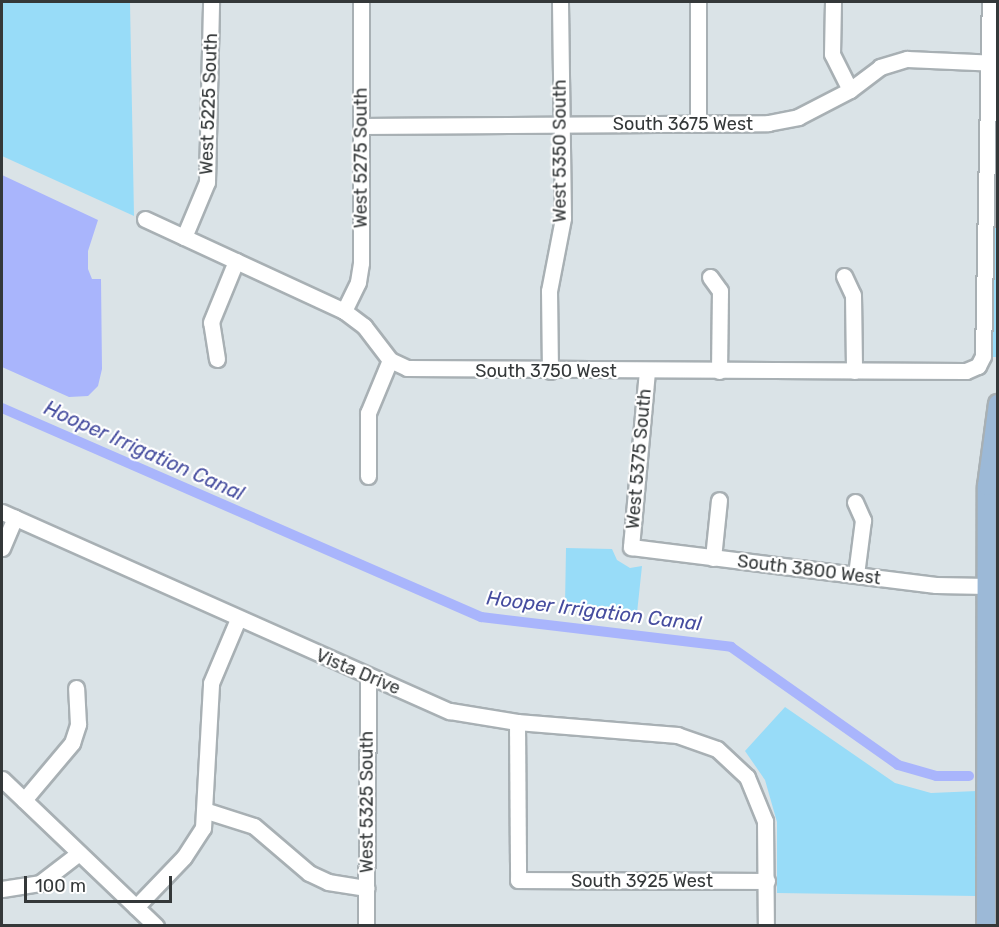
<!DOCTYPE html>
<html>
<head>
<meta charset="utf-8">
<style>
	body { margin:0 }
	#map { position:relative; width:999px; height:927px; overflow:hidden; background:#dae3e7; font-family:Rubik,sans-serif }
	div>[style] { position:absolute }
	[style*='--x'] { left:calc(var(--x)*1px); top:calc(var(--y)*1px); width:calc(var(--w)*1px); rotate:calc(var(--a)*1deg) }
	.green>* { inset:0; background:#98dcf8 }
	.water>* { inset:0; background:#a9b5fc }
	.canal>* { height:10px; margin:-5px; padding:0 5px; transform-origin:5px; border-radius:5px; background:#a9b5fc }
	.roads { filter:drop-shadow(2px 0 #a8b0b4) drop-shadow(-2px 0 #a8b0b4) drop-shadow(0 2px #a8b0b4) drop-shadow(0 -2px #a8b0b4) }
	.minor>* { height:15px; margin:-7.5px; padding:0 7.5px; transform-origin:7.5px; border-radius:7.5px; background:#fff }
	.major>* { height:18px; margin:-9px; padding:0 9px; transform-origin:9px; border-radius:9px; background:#9cb9d7 }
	span { translate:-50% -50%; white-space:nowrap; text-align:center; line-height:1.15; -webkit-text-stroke:4.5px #fff; paint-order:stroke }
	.street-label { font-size:18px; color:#343839 }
	.water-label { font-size:20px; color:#464d9f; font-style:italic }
	.frame { position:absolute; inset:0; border:3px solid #343839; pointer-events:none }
	.scale { position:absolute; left:24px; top:876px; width:148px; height:27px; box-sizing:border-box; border:3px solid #343839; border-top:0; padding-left:8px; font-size:18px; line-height:21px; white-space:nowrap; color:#343839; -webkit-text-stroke:4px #fff; paint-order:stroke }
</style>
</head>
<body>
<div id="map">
	<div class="green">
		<i style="clip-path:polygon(2px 2px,130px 3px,134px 216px,2px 156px)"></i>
		<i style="clip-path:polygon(989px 70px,997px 70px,998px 357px,988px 357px)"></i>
		<i style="clip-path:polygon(566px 548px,612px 549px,617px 560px,630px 568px,642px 566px,637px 613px,565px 605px)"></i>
		<i style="clip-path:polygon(785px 707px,895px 783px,931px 793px,977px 791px,976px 896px,777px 893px,777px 822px,765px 780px,745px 751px)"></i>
	</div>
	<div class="water">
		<i style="clip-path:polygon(2px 175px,98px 220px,88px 251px,88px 269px,92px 279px,101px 279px,102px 369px,98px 386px,88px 396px,69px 397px,2px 367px)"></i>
	</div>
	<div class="canal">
		<i style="--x:2;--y:408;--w:523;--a:23.57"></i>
		<i style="--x:481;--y:617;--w:252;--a:6.8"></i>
		<i style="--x:731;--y:647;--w:204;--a:35.2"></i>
		<i style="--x:898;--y:765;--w:40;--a:16"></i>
		<i style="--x:936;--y:776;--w:33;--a:0"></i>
	</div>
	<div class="roads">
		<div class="minor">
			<i style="--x:833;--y:2;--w:52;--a:91.1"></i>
			<i style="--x:832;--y:54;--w:40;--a:63.4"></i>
			<i style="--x:698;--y:124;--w:122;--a:-90"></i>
			<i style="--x:361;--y:126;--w:407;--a:-0.4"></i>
			<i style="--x:768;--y:123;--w:31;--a:-11"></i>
			<i style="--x:798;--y:117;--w:59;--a:-27.4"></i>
			<i style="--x:850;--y:90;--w:38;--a:-37"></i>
			<i style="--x:880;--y:67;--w:28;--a:-17"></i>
			<i style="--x:907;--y:59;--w:91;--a:2.5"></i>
			<i style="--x:145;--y:219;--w:219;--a:24.8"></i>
			<i style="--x:344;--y:311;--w:25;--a:37"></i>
			<i style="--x:364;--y:326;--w:43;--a:52.6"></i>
			<i style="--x:390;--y:360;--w:19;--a:25"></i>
			<i style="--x:407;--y:368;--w:559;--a:0.31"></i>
			<i style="--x:966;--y:371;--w:13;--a:-23"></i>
			<i style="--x:978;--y:366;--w:11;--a:-63"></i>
			<i style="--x:983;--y:356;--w:354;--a:-88.9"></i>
			<i style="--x:184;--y:237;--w:60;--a:-67.3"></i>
			<i style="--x:207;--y:182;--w:180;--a:-88.7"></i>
			<i style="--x:844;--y:276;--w:21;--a:65"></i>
			<i style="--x:853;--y:295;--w:76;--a:89.2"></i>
			<i style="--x:710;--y:277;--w:17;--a:54"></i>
			<i style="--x:720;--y:291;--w:80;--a:90.7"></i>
			<i style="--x:344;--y:311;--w:32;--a:-64"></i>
			<i style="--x:358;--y:282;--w:19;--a:-81"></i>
			<i style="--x:361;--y:263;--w:261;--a:-90"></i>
			<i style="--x:217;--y:359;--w:37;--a:-99"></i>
			<i style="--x:211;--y:322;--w:66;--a:-67.7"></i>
			<i style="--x:550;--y:371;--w:80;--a:-90.7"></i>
			<i style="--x:549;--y:291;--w:74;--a:-79.1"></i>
			<i style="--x:563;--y:218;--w:216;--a:-90.8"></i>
			<i style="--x:647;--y:371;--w:177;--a:95.2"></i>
			<i style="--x:631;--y:547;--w:307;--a:7.1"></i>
			<i style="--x:936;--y:585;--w:51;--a:1.1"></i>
			<i style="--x:368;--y:476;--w:63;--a:-90"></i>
			<i style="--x:368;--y:413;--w:57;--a:-67.5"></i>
			<i style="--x:855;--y:502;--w:20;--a:66"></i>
			<i style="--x:863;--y:520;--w:55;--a:97.3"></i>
			<i style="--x:2;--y:512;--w:490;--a:24"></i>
			<i style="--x:450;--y:711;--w:68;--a:9.3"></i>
			<i style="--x:517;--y:722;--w:161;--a:4.6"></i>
			<i style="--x:677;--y:735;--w:42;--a:19.3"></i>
			<i style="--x:717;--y:749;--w:41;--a:43"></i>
			<i style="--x:747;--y:777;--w:48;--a:67.8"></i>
			<i style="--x:765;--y:821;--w:105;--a:89.5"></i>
			<i style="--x:2;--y:548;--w:33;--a:-67"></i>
			<i style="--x:713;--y:558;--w:58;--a:-84.1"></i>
			<i style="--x:517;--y:722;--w:158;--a:89.6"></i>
			<i style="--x:518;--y:880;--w:249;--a:0.2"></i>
			<i style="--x:2;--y:779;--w:213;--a:43.7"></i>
			<i style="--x:24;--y:800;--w:75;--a:-49.9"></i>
			<i style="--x:72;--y:743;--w:20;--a:-72"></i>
			<i style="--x:78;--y:724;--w:36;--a:-93"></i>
			<i style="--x:207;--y:811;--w:49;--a:17.7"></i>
			<i style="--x:254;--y:826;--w:72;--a:40.5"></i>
			<i style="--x:309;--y:873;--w:21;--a:25"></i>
			<i style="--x:328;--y:882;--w:39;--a:9"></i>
			<i style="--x:2;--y:889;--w:38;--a:-9"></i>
			<i style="--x:40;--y:883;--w:49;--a:-37.6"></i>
			<i style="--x:136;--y:907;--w:69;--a:-46.2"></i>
			<i style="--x:184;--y:857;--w:35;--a:-57"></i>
			<i style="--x:203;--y:828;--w:145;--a:-86.8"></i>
			<i style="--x:211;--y:683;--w:69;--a:-67.1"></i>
			<i style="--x:366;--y:926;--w:248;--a:-89.5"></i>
		</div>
		<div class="major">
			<i style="--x:986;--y:926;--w:440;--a:-89.9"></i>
			<i style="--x:987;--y:486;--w:83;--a:-82.4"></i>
		</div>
	</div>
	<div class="street-label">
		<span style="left:209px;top:104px;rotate:-88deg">West 5225 South</span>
		<span style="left:683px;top:124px">South 3675 West</span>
		<span style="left:560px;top:151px;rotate:-90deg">West 5350 South</span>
		<span style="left:361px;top:158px;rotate:-90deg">West 5275 South</span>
		<span style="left:546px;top:371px">South 3750 West</span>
		<span style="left:639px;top:459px;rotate:-85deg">West 5375 South</span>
		<span style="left:809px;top:570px;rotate:7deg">South 3800 West</span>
		<span style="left:358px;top:672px;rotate:23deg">Vista Drive</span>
		<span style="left:367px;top:802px;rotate:-90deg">West 5325 South</span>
		<span style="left:642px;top:881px">South 3925 West</span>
	</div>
	<div class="water-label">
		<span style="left:144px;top:451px;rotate:24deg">Hooper Irrigation Canal</span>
		<span style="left:594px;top:611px;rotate:7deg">Hooper Irrigation Canal</span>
	</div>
	<div class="frame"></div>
	<div class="scale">100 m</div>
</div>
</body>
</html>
